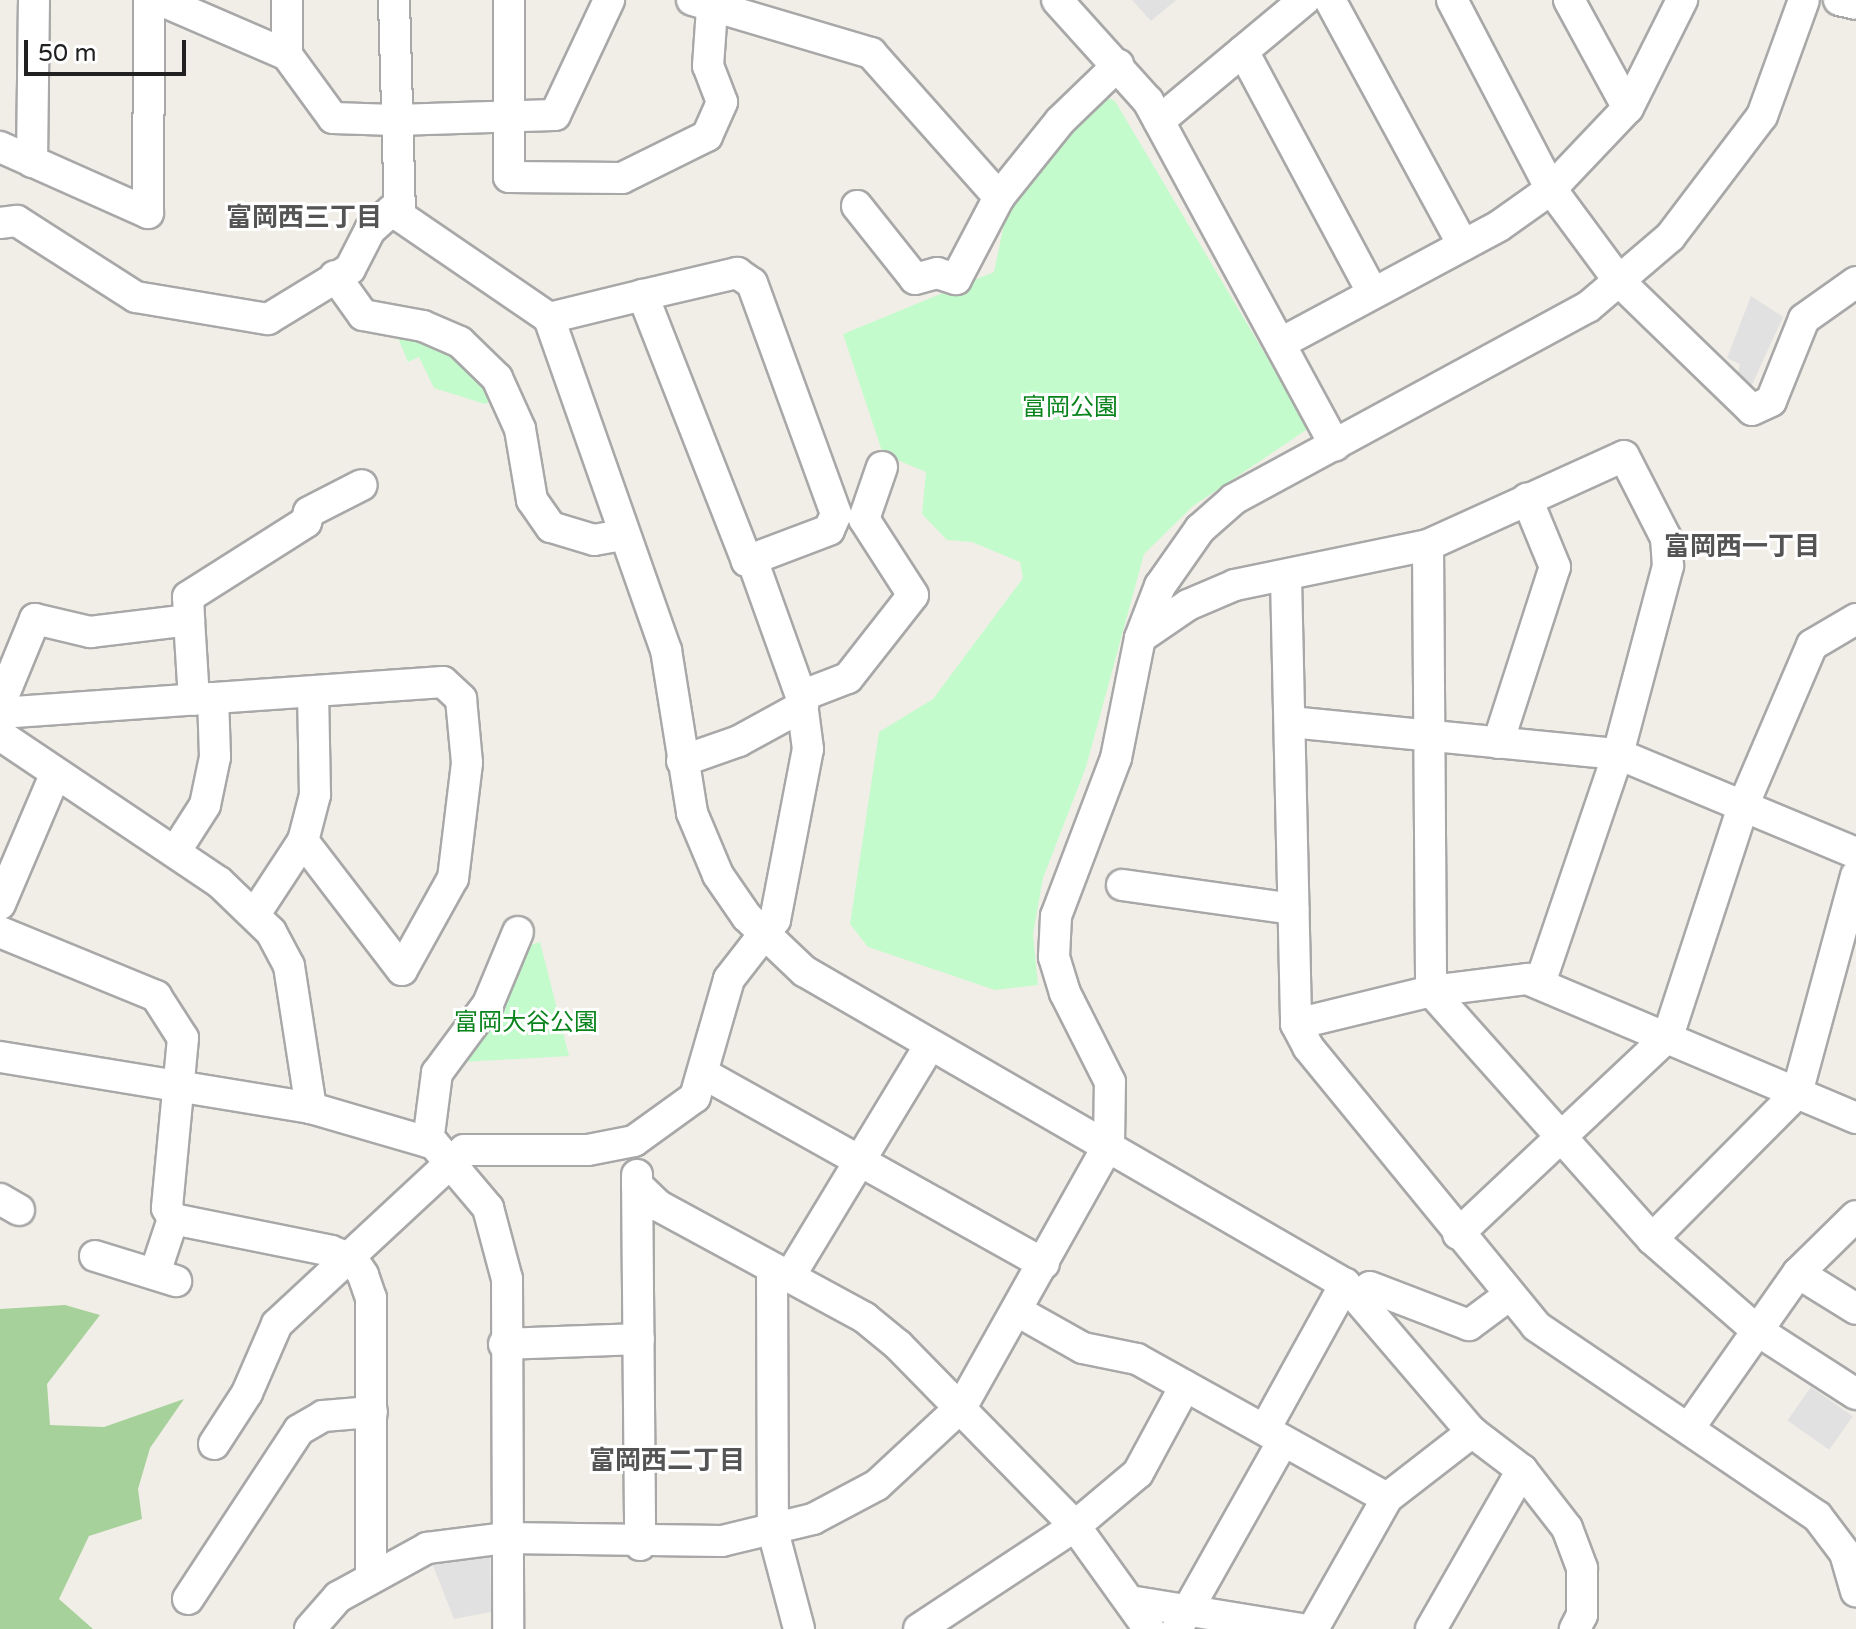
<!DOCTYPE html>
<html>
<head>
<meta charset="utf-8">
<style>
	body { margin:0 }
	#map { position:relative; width:1856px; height:1629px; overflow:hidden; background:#f1eee7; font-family:"Varela Round","Noto Sans JP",sans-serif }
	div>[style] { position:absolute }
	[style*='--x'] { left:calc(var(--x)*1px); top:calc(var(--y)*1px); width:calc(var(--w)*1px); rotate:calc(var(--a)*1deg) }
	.forest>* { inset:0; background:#a7d19b }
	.park>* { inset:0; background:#c4fbcc }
	.parking>* { inset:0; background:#e1e1e1; transform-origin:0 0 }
	.roads { filter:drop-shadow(2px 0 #a8a8a8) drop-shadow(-2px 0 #a8a8a8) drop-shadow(0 2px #a8a8a8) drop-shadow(0 -2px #a8a8a8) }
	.minor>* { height:30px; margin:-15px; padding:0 15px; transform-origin:15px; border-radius:15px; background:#fff }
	span { translate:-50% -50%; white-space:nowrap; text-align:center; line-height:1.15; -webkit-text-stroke:6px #fff; paint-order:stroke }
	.park-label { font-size:24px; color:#09841c }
	.neighbourhood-label { font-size:26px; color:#545454; font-weight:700 }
	.scale { position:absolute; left:24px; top:40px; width:162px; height:36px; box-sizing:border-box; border:4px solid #212121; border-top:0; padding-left:10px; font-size:24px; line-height:28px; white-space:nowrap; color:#212121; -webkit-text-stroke:6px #fff; paint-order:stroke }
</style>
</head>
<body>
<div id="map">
	<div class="forest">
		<i style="clip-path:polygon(65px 1305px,100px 1315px,47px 1384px,50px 1425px,104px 1427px,184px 1399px,150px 1448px,138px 1489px,142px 1519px,89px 1536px,59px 1599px,93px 1629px,0 1629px,0 1309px)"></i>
	</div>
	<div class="park">
		<i style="clip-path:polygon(1098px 94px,1115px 101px,1309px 428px,1193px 506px,1144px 554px,1086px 767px,1043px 878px,1033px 934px,1038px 985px,995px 990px,868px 947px,850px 924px,879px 732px,933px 699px,1023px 578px,1020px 562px,972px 542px,947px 540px,922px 514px,926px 472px,883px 454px,843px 334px,994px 272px,1008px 205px)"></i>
		<i style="clip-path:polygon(393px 326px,432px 335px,498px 397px,485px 404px,434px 388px,419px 357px,408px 362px)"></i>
		<i style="clip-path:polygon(540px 942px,569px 1056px,462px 1062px,521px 948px)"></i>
	</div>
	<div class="parking">
		<i style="clip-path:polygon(1132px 0,1176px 0,1151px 21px)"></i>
		<i style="clip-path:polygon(1751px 296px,1783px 317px,1750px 389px,1736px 380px,1740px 364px,1727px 358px)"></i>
		<i style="left:1811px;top:1387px;width:51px;height:41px;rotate:35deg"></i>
		<i style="clip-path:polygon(490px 1554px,491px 1612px,454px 1619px,432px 1563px)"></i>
	</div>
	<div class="roads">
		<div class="minor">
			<i style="--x:160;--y:0;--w:138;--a:23.4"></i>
			<i style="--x:287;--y:55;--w:78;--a:53.9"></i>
			<i style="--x:333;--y:118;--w:62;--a:1.8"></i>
			<i style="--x:395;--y:120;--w:160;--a:-1.8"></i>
			<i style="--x:555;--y:115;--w:127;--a:-64.8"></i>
			<i style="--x:287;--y:0;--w:55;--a:90"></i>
			<i style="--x:394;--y:0;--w:216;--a:88.4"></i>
			<i style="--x:400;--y:216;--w:181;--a:34.4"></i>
			<i style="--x:549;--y:318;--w:352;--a:70.6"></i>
			<i style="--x:666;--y:650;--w:165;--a:80.9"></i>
			<i style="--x:692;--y:813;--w:67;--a:67.2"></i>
			<i style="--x:718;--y:875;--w:51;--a:55.4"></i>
			<i style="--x:747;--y:917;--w:79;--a:43.5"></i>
			<i style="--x:804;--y:971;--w:625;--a:30.05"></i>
			<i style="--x:1345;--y:1284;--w:195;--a:49.4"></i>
			<i style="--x:1472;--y:1432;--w:63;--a:37.2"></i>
			<i style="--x:1522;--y:1470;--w:73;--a:52.2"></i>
			<i style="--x:1567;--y:1528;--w:43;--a:69.4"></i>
			<i style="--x:1582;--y:1568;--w:47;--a:90"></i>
			<i style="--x:1582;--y:1615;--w:16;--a:117"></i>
			<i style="--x:509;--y:0;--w:177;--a:90"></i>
			<i style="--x:509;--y:177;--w:113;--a:0.5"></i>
			<i style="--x:622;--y:178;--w:95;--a:-26.3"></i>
			<i style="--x:707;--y:136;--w:37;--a:-66"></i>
			<i style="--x:722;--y:102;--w:39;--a:-111"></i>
			<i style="--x:708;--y:66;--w:57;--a:-86"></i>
			<i style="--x:692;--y:0;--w:187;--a:16.5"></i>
			<i style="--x:871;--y:53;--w:193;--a:48.4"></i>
			<i style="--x:1057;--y:0;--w:136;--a:48"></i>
			<i style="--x:1148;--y:101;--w:392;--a:61.5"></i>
			<i style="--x:1330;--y:0;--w:279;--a:61.5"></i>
			<i style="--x:1452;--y:0;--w:213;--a:62.4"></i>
			<i style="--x:1551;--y:189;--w:114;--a:53.5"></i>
			<i style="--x:1619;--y:281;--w:185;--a:44.1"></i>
			<i style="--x:1752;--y:410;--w:21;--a:-25"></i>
			<i style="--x:1771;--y:401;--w:88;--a:-68.1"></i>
			<i style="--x:1804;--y:319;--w:64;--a:-35.4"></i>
			<i style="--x:1569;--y:0;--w:123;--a:61.4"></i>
			<i style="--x:1839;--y:0;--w:17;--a:13"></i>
			<i style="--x:1243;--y:51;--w:273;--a:61.8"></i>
			<i style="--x:1159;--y:121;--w:189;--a:-39.8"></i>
			<i style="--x:0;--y:147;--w:162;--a:24"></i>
			<i style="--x:148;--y:213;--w:213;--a:-89.7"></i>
			<i style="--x:32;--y:162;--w:162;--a:-89.3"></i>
			<i style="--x:857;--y:206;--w:93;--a:51.5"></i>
			<i style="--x:915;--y:279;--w:23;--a:-15"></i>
			<i style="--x:937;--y:273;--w:20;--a:18"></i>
			<i style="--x:956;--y:279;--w:93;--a:-62.3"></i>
			<i style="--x:999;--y:197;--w:97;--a:-51.2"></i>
			<i style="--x:1060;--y:121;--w:81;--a:-44"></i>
			<i style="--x:0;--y:223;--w:17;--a:-7"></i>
			<i style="--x:17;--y:221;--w:141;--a:32.6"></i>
			<i style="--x:136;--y:297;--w:134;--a:9.5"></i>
			<i style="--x:268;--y:319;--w:96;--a:-31.4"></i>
			<i style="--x:350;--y:269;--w:44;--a:-62.9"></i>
			<i style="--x:370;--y:230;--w:36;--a:-42"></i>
			<i style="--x:335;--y:276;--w:48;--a:54.3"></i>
			<i style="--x:363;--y:315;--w:61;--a:10.4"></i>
			<i style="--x:423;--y:326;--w:40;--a:23.4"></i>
			<i style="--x:460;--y:342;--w:52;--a:44.2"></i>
			<i style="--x:497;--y:378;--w:56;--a:65.7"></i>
			<i style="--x:520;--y:429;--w:72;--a:80.4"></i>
			<i style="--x:532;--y:500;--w:33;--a:55"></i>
			<i style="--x:551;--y:527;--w:45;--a:16.8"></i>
			<i style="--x:594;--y:540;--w:29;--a:-10"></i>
			<i style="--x:549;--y:318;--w:97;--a:-13.7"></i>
			<i style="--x:643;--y:295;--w:97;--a:-13.2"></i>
			<i style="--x:737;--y:273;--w:18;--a:34"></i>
			<i style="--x:752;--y:283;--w:246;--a:70"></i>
			<i style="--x:836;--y:514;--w:17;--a:114"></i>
			<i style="--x:829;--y:530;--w:88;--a:159.3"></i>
			<i style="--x:747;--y:561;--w:286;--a:-111.4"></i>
			<i style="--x:1281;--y:343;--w:247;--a:-28.2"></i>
			<i style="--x:1499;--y:226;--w:64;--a:-35.4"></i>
			<i style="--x:1551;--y:189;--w:112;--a:-46.5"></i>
			<i style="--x:1628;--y:108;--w:121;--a:-63.4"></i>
			<i style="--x:1428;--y:545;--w:446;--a:89.6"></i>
			<i style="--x:1431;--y:991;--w:332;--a:48.3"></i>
			<i style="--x:1652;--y:1239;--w:137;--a:41.1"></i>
			<i style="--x:1755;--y:1329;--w:120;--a:32.8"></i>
			<i style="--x:1286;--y:578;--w:446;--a:88.7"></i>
			<i style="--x:1296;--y:1024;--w:26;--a:62"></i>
			<i style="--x:1308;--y:1047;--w:360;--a:50.7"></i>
			<i style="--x:1536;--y:1326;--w:339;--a:34.1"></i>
			<i style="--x:1817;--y:1516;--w:46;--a:52.9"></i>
			<i style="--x:1845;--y:1553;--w:40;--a:74"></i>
			<i style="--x:189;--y:620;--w:23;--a:-92"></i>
			<i style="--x:188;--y:597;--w:140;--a:-32.4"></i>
			<i style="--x:306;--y:522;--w:10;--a:-73"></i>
			<i style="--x:309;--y:512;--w:59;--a:-27"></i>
			<i style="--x:1140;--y:638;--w:58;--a:-34.5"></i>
			<i style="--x:1188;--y:605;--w:51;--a:-23.1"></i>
			<i style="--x:1235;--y:585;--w:197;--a:-11.7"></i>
			<i style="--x:1428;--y:545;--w:215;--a:-24.4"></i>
			<i style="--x:1624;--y:456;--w:92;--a:62.9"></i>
			<i style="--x:1666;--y:538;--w:28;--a:86"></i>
			<i style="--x:1668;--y:566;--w:195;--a:104.9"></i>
			<i style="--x:1618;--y:754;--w:242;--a:108.8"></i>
			<i style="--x:801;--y:696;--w:50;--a:-21"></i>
			<i style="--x:848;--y:678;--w:105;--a:-51.9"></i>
			<i style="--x:913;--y:595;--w:90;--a:-122.8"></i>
			<i style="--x:864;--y:519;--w:55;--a:-70.9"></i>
			<i style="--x:0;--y:704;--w:92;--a:-67.6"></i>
			<i style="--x:35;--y:619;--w:57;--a:13.3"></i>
			<i style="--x:90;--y:632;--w:100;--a:-6.9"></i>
			<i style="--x:189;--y:620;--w:80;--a:86.4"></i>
			<i style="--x:0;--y:713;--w:444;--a:-4"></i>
			<i style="--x:443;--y:682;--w:25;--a:43"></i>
			<i style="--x:461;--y:699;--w:64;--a:84.6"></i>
			<i style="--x:467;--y:763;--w:116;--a:96.9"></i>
			<i style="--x:453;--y:878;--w:105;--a:119"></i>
			<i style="--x:402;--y:970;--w:163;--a:-127.5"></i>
			<i style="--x:1290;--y:722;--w:330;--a:5.6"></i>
			<i style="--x:1618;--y:754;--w:258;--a:22.6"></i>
			<i style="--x:0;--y:735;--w:264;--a:33.9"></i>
			<i style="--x:219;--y:882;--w:72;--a:43.9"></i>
			<i style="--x:271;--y:932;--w:38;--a:62"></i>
			<i style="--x:289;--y:966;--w:144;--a:81.2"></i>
			<i style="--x:311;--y:1108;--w:128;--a:16.3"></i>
			<i style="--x:434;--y:1144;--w:84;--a:49.8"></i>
			<i style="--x:488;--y:1208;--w:73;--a:75"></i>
			<i style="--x:507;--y:1279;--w:350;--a:89.8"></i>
			<i style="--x:1498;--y:743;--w:185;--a:-72.1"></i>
			<i style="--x:1555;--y:567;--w:74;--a:-112.4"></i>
			<i style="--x:682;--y:761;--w:60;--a:-19.3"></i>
			<i style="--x:739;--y:741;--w:73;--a:-28.7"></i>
			<i style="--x:175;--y:852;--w:56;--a:-57.4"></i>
			<i style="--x:205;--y:805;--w:49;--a:-78.2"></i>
			<i style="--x:215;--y:757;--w:59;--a:-91.9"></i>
			<i style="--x:1122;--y:885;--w:173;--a:8"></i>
			<i style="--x:0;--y:904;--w:142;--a:-66.9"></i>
			<i style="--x:255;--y:914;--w:87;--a:-56.7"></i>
			<i style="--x:303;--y:841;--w:48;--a:-75.4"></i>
			<i style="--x:315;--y:795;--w:103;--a:-91.1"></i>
			<i style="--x:0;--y:932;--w:169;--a:22.3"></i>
			<i style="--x:156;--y:996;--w:50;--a:57.3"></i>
			<i style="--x:183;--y:1038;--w:171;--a:95.4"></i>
			<i style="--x:167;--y:1208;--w:13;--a:61"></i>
			<i style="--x:173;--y:1219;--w:161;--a:11.4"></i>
			<i style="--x:331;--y:1251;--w:24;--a:22"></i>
			<i style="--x:353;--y:1260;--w:18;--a:56"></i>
			<i style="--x:363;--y:1275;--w:24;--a:71"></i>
			<i style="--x:371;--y:1298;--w:277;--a:90"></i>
			<i style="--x:1296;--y:1024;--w:139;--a:-13.7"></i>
			<i style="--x:1431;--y:991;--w:97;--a:-7.1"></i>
			<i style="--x:1527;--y:979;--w:357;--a:22.9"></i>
			<i style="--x:0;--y:1057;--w:315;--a:9.3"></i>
			<i style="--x:706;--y:1075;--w:387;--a:29.2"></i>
			<i style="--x:428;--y:1142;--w:70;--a:-82.6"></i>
			<i style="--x:437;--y:1073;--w:86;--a:-53.5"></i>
			<i style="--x:488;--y:1004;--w:78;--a:-67.4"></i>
			<i style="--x:637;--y:1175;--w:370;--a:89.5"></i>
			<i style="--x:637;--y:1185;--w:30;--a:44"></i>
			<i style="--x:659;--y:1206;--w:234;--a:28.5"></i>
			<i style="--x:865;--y:1318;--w:43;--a:39.3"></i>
			<i style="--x:898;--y:1345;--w:253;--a:45.6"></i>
			<i style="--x:1075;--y:1526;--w:127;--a:54.3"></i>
			<i style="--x:0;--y:1199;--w:22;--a:30"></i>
			<i style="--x:1458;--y:1234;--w:289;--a:-43.3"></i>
			<i style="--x:1668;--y:1036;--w:242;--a:-71.9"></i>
			<i style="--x:1743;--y:806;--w:175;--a:-66.8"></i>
			<i style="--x:1812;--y:645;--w:51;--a:-30.6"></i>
			<i style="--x:1652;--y:1239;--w:206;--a:-45.2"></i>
			<i style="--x:1797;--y:1093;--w:225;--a:-74.8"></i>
			<i style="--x:95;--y:1256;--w:85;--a:17.2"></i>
			<i style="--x:772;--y:1268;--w:263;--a:89.8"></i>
			<i style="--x:773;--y:1531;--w:101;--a:75.1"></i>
			<i style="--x:155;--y:1273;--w:57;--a:-71.6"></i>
			<i style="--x:1798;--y:1273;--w:68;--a:31.8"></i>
			<i style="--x:790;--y:1276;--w:270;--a:-58.8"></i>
			<i style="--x:1360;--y:1300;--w:16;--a:-52"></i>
			<i style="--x:1370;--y:1287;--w:106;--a:21"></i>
			<i style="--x:1469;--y:1325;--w:49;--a:-36.6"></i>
			<i style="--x:1019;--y:1312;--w:73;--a:29.4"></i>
			<i style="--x:1083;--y:1348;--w:55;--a:11.5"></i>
			<i style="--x:1137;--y:1359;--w:286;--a:29.1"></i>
			<i style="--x:1387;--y:1498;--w:108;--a:-37.8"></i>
			<i style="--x:504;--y:1344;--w:135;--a:-2.1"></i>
			<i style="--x:1689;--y:1428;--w:189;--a:-54.9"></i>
			<i style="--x:1798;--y:1273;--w:81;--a:-44.5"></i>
			<i style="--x:1265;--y:1429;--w:166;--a:-61.1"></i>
			<i style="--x:214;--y:1444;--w:61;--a:-57.1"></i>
			<i style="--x:247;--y:1393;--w:75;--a:-66.5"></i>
			<i style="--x:277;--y:1324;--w:255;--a:-42.9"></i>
			<i style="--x:464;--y:1150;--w:124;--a:0"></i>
			<i style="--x:588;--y:1150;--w:47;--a:-11.1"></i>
			<i style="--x:634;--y:1141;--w:75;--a:-35.8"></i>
			<i style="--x:695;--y:1097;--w:123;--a:-73.9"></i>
			<i style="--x:729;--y:979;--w:75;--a:-52.1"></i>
			<i style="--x:775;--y:920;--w:174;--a:-79.1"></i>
			<i style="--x:808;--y:749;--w:53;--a:-97.5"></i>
			<i style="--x:801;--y:696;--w:145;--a:-109.7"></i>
			<i style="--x:188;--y:1599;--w:202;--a:-56.7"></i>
			<i style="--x:299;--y:1430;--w:28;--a:-30"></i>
			<i style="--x:323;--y:1416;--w:49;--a:-4.7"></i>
			<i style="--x:1136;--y:1602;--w:166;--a:9.3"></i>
			<i style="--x:310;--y:1629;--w:43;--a:-48.8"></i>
			<i style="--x:338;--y:1597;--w:102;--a:-28.8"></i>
			<i style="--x:427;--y:1548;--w:80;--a:-7.2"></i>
			<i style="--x:506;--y:1538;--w:216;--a:0.8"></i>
			<i style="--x:722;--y:1541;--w:94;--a:-13.6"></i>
			<i style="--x:813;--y:1519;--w:72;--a:-28"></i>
			<i style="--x:877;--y:1485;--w:116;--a:-42.9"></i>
			<i style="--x:962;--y:1406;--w:300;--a:-60.7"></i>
			<i style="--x:1109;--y:1144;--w:62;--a:-89.1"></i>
			<i style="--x:1110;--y:1082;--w:100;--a:-116.8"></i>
			<i style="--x:1065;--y:993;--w:38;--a:-107"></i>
			<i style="--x:1054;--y:957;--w:41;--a:-87.2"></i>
			<i style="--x:1056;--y:916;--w:169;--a:-69.2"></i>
			<i style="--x:1116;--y:758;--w:122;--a:-78.7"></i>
			<i style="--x:1140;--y:638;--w:56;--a:-69"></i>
			<i style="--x:1160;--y:586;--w:70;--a:-54.9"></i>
			<i style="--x:1200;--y:529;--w:45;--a:-41.4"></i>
			<i style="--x:1234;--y:499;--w:403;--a:-28.5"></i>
			<i style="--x:1588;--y:307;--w:108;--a:-40.5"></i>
			<i style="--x:1670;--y:237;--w:152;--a:-52.8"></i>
			<i style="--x:1762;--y:116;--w:123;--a:-70.1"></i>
			<i style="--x:919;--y:1629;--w:187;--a:-33.4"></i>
			<i style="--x:1075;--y:1526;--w:82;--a:-40.1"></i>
			<i style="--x:1138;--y:1473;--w:99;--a:-61.6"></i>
			<i style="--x:1177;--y:1629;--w:216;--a:-60.6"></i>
			<i style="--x:1313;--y:1629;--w:150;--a:-60.5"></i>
			<i style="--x:1431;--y:1629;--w:183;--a:-60.2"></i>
		</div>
	</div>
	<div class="park-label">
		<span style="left:1070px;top:408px">富岡公園</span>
		<span style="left:526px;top:1023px">富岡大谷公園</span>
	</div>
	<div class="neighbourhood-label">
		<span style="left:304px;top:218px">富岡西三丁目</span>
		<span style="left:1742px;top:547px">富岡西一丁目</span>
		<span style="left:667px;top:1461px">富岡西二丁目</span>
	</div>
	<div class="scale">50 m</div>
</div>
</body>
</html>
